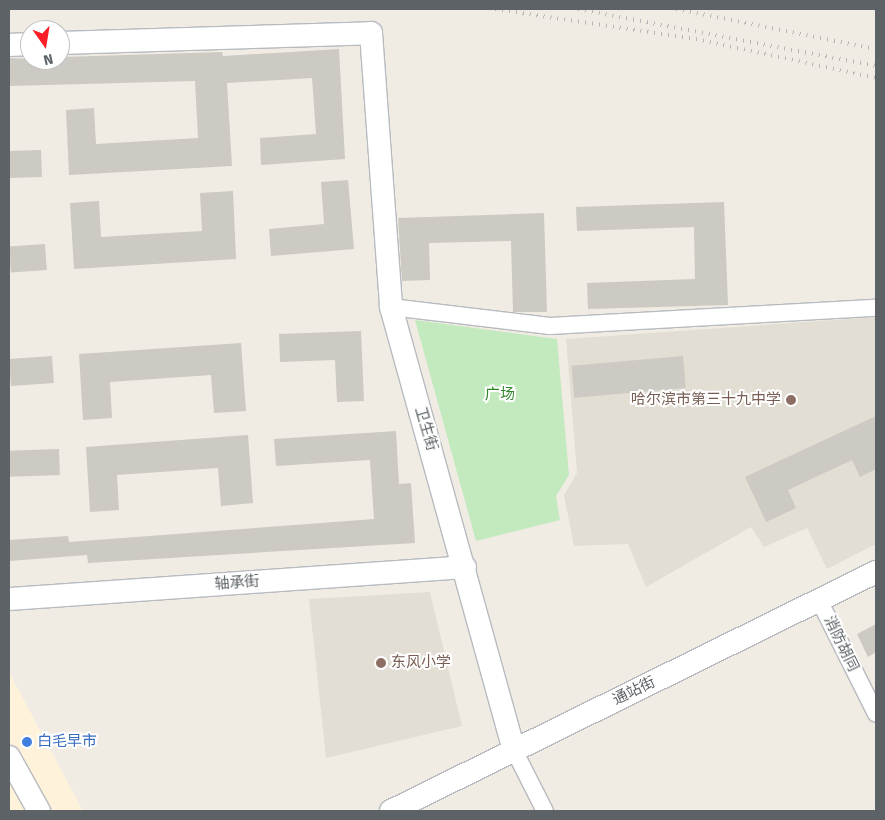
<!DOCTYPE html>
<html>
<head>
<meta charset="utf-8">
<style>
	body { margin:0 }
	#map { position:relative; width:885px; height:820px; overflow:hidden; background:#f0ece4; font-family:"Fira Sans","Noto Sans SC",sans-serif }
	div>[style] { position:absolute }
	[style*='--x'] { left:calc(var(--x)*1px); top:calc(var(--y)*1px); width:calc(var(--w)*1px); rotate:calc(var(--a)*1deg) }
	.commercial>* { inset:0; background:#fff2da }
	.education>* { inset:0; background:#e2ded4 }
	.green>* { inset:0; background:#c3eabe }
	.building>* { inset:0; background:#cdc9c3; transform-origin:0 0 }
	.roads { filter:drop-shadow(1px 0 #b7bbbf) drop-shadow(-1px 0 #b7bbbf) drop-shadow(0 1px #b7bbbf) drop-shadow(0 -1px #b7bbbf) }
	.street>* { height:16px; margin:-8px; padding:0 8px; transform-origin:8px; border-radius:8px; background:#fff }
	.secondary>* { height:22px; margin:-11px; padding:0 11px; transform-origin:11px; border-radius:11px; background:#fff }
	.rail>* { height:4px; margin-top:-2px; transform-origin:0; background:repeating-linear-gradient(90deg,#b5b6b7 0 1px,transparent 0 7px) }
	.dots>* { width:14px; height:14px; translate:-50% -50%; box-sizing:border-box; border:2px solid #fff; border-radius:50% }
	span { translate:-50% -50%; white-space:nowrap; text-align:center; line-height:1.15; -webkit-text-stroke:4px #fff; paint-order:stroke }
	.park-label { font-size:15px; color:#31862b }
	.education-label { font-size:15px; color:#785e54 }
	.right { translate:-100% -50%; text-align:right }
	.left { translate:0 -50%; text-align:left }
	.street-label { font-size:15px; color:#5c6266 }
	.shop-label { font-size:15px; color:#366cbe }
	.frame { position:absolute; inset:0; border:10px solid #5c6266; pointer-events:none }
	.north { position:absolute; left:20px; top:20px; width:50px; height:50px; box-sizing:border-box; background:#fff; border:1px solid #bec0c2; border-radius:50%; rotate:167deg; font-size:14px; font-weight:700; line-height:20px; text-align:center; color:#5c6266 }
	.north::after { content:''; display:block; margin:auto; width:18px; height:22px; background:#fc1e26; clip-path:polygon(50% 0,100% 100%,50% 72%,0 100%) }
</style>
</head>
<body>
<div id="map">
	<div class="commercial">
		<i style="clip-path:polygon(9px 672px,83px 811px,9px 811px)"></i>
	</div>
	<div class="education">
		<i style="clip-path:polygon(876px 317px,876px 544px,827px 569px,807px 528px,764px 547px,751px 527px,646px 587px,628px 544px,574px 546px,564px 495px,577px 473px,566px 339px)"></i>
		<i style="clip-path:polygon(430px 592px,462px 726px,326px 758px,309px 599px)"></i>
	</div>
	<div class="green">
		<i style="clip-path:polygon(415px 320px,557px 339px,569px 475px,556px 496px,560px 520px,476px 541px)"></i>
	</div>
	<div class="building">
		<i style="clip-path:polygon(339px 49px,345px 159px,261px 165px,260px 138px,316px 134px,312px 78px,227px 83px,232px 166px,69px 175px,66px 110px,94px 108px,96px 144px,198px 138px,195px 81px,9px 86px,9px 58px,63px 60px,62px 57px,222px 52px,223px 56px)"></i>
		<i style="left:41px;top:150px;width:27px;height:32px;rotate:88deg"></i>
		<i style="clip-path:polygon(348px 180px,354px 249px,271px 256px,269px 229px,324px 224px,321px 182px)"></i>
		<i style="clip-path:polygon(233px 191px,236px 259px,74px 269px,70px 203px,99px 201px,101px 237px,202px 231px,200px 193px)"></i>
		<i style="clip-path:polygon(724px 202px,728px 305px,588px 309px,587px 283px,695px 279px,694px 227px,577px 231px,576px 207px)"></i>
		<i style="clip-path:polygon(544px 213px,547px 312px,513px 312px,511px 241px,429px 243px,430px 280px,402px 281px,398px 218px)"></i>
		<i style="left:45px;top:244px;width:26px;height:36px;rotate:86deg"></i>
		<i style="clip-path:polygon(361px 331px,364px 401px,337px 402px,335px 360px,280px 362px,279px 334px)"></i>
		<i style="clip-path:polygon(241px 343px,246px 411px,214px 413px,211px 375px,110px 382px,112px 418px,83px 420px,79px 354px)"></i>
		<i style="left:52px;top:356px;width:27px;height:43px;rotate:86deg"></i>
		<i style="left:683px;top:356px;width:32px;height:112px;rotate:85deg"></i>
		<i style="clip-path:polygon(876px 416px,876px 469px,860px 477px,852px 460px,788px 490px,796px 508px,766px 522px,745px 477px)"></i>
		<i style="clip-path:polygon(396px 431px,399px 484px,411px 483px,415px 543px,88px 563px,87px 555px,9px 561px,9px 540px,68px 536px,69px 542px,374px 519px,370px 460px,276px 466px,274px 439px)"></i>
		<i style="clip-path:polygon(248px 435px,253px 503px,221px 506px,218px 468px,117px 475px,119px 510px,90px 512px,86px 447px)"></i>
		<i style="left:59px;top:449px;width:26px;height:50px;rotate:88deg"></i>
		<i style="clip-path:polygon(876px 624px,876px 652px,868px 657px,857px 634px)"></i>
	</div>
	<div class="roads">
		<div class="street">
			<i style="--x:391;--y:307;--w:160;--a:6.8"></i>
			<i style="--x:550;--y:326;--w:326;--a:-3.2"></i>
			<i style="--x:819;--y:600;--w:127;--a:63.4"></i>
			<i style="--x:514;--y:750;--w:68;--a:63.1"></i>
		</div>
		<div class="secondary">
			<i style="--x:60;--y:43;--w:311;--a:-1.8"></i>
			<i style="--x:371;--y:33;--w:275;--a:85.8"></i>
			<i style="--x:391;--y:307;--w:460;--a:74.5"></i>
			<i style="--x:9;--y:45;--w:21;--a:-3"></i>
			<i style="--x:9;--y:599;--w:457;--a:-4"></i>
			<i style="--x:9;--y:757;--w:62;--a:60.9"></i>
			<i style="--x:391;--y:811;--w:541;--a:-26.23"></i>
		</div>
	</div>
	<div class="rail">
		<i style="--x:495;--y:9;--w:203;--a:8.5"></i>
		<i style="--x:696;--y:39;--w:184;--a:12.2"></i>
		<i style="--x:578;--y:9;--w:303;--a:10.8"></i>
		<i style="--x:676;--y:9;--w:204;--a:11.3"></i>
	</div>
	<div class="dots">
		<i style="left:791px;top:400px;background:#8d6e63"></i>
		<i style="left:381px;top:663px;background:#8d6e63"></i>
		<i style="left:27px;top:742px;background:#3f7fe0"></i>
	</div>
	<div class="park-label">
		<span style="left:500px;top:395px">广场</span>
	</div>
	<div class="education-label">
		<span class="right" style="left:781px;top:400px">哈尔滨市第三十九中学</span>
		<span class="left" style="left:391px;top:663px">东风小学</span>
	</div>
	<div class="street-label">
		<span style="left:426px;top:429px;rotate:74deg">卫生街</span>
		<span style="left:237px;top:583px;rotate:-4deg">轴承街</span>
		<span style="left:841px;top:644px;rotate:64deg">消防胡同</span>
		<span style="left:634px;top:691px;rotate:-26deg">通站街</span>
	</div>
	<div class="shop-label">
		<span class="left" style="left:37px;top:742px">白毛早市</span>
	</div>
	<div class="frame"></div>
	<div class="north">N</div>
</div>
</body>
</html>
